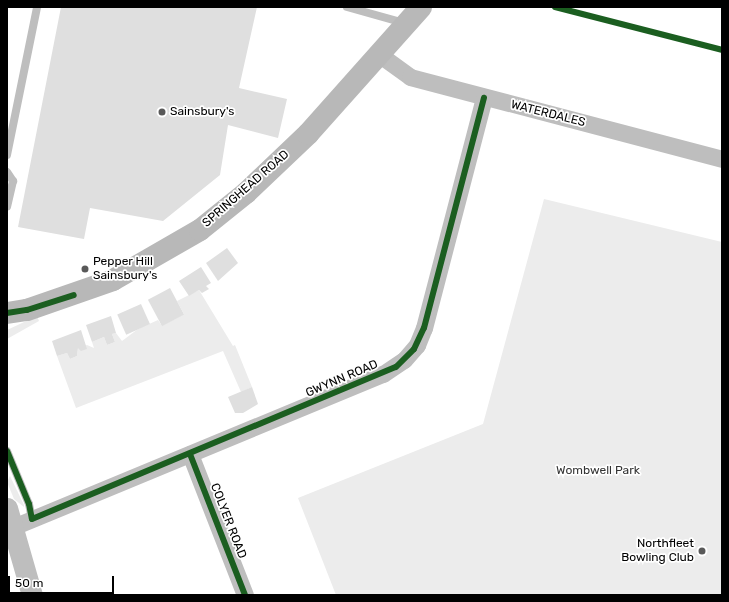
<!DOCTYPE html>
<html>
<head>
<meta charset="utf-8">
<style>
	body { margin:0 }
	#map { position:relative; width:729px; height:602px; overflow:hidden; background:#fff; font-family:Rubik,sans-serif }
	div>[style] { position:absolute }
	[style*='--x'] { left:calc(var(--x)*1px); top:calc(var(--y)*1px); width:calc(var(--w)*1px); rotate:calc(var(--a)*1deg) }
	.green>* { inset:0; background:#ececec }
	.building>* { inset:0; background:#dfdfdf; transform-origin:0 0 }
	.service>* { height:8px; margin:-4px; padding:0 4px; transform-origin:4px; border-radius:4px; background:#bebebe }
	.minor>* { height:17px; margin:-8.5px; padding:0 8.5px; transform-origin:8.5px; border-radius:8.5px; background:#bebebe }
	.tertiary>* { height:21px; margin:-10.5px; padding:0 10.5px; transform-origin:10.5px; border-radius:10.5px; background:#bebebe }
	.secondary>* { height:22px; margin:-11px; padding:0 11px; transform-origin:11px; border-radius:11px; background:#b8b8b8 }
	.cycleway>* { height:6px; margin:-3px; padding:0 3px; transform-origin:3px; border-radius:3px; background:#1b5e20 }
	.dots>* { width:11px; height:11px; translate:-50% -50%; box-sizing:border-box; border:2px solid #fff; border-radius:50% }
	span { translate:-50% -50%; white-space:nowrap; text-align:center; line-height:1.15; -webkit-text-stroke:3.5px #fff; paint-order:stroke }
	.poi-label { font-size:12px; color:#000 }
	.left { translate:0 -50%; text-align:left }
	.right { translate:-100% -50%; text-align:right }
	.street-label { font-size:12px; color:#000 }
	.park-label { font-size:12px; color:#333 }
	.frame { position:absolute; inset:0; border:8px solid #000; pointer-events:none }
	.scale { position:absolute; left:8px; top:576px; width:106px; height:18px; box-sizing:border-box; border:2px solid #000; border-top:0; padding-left:5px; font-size:12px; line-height:14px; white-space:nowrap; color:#000; -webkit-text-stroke:3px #fff; paint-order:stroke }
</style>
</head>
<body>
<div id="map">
	<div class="green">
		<i style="clip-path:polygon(544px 199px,722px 242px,722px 595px,336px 595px,298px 498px,483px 424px)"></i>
		<i style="clip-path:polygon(199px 290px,233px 346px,235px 345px,252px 387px,241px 392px,223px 351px,76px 408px,57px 356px,67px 353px,70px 359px,77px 356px,78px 348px,87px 345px,94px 348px,92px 342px,104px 337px,107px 345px,115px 342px,112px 334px,116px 333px,122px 341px,138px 329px,158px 320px,162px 326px,184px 314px,177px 301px)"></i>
		<i style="clip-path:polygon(37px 316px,39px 321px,7px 339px,7px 330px)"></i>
		<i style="clip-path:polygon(10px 476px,24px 505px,24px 507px,14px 499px,7px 482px)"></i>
	</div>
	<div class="building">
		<i style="clip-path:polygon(61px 7px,257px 7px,239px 88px,287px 99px,278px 138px,228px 125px,220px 175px,163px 221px,90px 208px,84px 239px,18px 227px)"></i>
		<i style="clip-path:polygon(227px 248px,238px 263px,218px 281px,206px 263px)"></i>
		<i style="clip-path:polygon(201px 267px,211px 283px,206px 286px,209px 289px,202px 293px,199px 290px,189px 296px,179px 281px)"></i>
		<i style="left:170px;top:288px;width:30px;height:25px;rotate:62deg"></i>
		<i style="left:141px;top:304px;width:22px;height:26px;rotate:66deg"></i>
		<i style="clip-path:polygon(111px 316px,116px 333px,112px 334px,115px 342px,107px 345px,104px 337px,92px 342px,86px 325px)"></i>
		<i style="clip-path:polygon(81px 330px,87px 349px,81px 351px,78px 348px,77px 356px,70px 359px,67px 353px,57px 356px,52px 341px)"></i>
		<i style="clip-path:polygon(252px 387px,258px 404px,243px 413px,235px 413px,228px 397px)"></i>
	</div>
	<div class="service">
		<i style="--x:347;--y:7;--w:59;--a:15.7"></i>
		<i style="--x:7;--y:155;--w:151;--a:-78.5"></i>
		<i style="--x:7;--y:172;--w:11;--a:56"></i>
		<i style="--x:13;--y:181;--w:26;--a:103"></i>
		<i style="--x:7;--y:451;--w:57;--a:67.5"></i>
		<i style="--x:29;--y:504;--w:15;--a:79"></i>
	</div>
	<div class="minor">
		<i style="--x:380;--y:55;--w:37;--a:36"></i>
		<i style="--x:410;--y:77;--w:323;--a:14.7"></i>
		<i style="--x:190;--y:454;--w:151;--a:68.7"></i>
		<i style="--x:13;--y:527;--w:400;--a:-22.5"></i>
		<i style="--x:383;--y:374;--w:25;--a:-34"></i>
		<i style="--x:404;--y:360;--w:20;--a:-49"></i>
		<i style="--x:417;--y:345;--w:18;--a:-68"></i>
		<i style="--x:424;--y:328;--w:238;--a:-75.4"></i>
	</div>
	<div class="tertiary">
		<i style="--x:7;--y:508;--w:91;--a:74"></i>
	</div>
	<div class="secondary">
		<i style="--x:7;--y:313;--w:20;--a:-9"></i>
		<i style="--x:27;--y:310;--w:91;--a:-19.2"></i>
		<i style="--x:113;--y:280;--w:100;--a:-29.9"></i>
		<i style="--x:200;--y:230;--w:59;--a:-38.8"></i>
		<i style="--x:246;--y:193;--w:86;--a:-43.6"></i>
		<i style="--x:308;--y:134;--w:170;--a:-48.3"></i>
	</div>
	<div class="cycleway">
		<i style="--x:555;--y:7;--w:172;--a:14.4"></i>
		<i style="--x:7;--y:313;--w:20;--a:-9"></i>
		<i style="--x:27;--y:310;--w:49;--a:-17.7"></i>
		<i style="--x:7;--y:451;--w:57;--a:67.5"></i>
		<i style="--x:29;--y:504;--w:15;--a:79"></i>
		<i style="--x:32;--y:519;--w:394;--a:-22.7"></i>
		<i style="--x:396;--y:367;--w:25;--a:-45"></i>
		<i style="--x:414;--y:349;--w:23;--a:-65"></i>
		<i style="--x:424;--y:328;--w:238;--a:-75.4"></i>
		<i style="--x:190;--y:454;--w:151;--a:68.7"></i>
	</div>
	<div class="dots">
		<i style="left:162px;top:112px;background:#595959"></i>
		<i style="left:85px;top:269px;background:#595959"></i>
		<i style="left:702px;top:551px;background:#595959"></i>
	</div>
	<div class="poi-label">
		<span class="left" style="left:170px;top:112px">Sainsbury's</span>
		<span class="left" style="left:93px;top:269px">Pepper Hill<br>Sainsbury's</span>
		<span class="right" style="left:694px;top:551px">Northfleet<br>Bowling Club</span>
	</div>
	<div class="street-label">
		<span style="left:548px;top:114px;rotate:14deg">WATERDALES</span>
		<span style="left:246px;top:189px;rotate:-41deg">SPRINGHEAD ROAD</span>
		<span style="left:342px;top:379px;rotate:-23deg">GWYNN ROAD</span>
		<span style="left:228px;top:521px;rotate:69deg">COLYER ROAD</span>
	</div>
	<div class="park-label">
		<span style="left:598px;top:471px">Wombwell Park</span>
	</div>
	<div class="frame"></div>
	<div class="scale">50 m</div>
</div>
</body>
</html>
